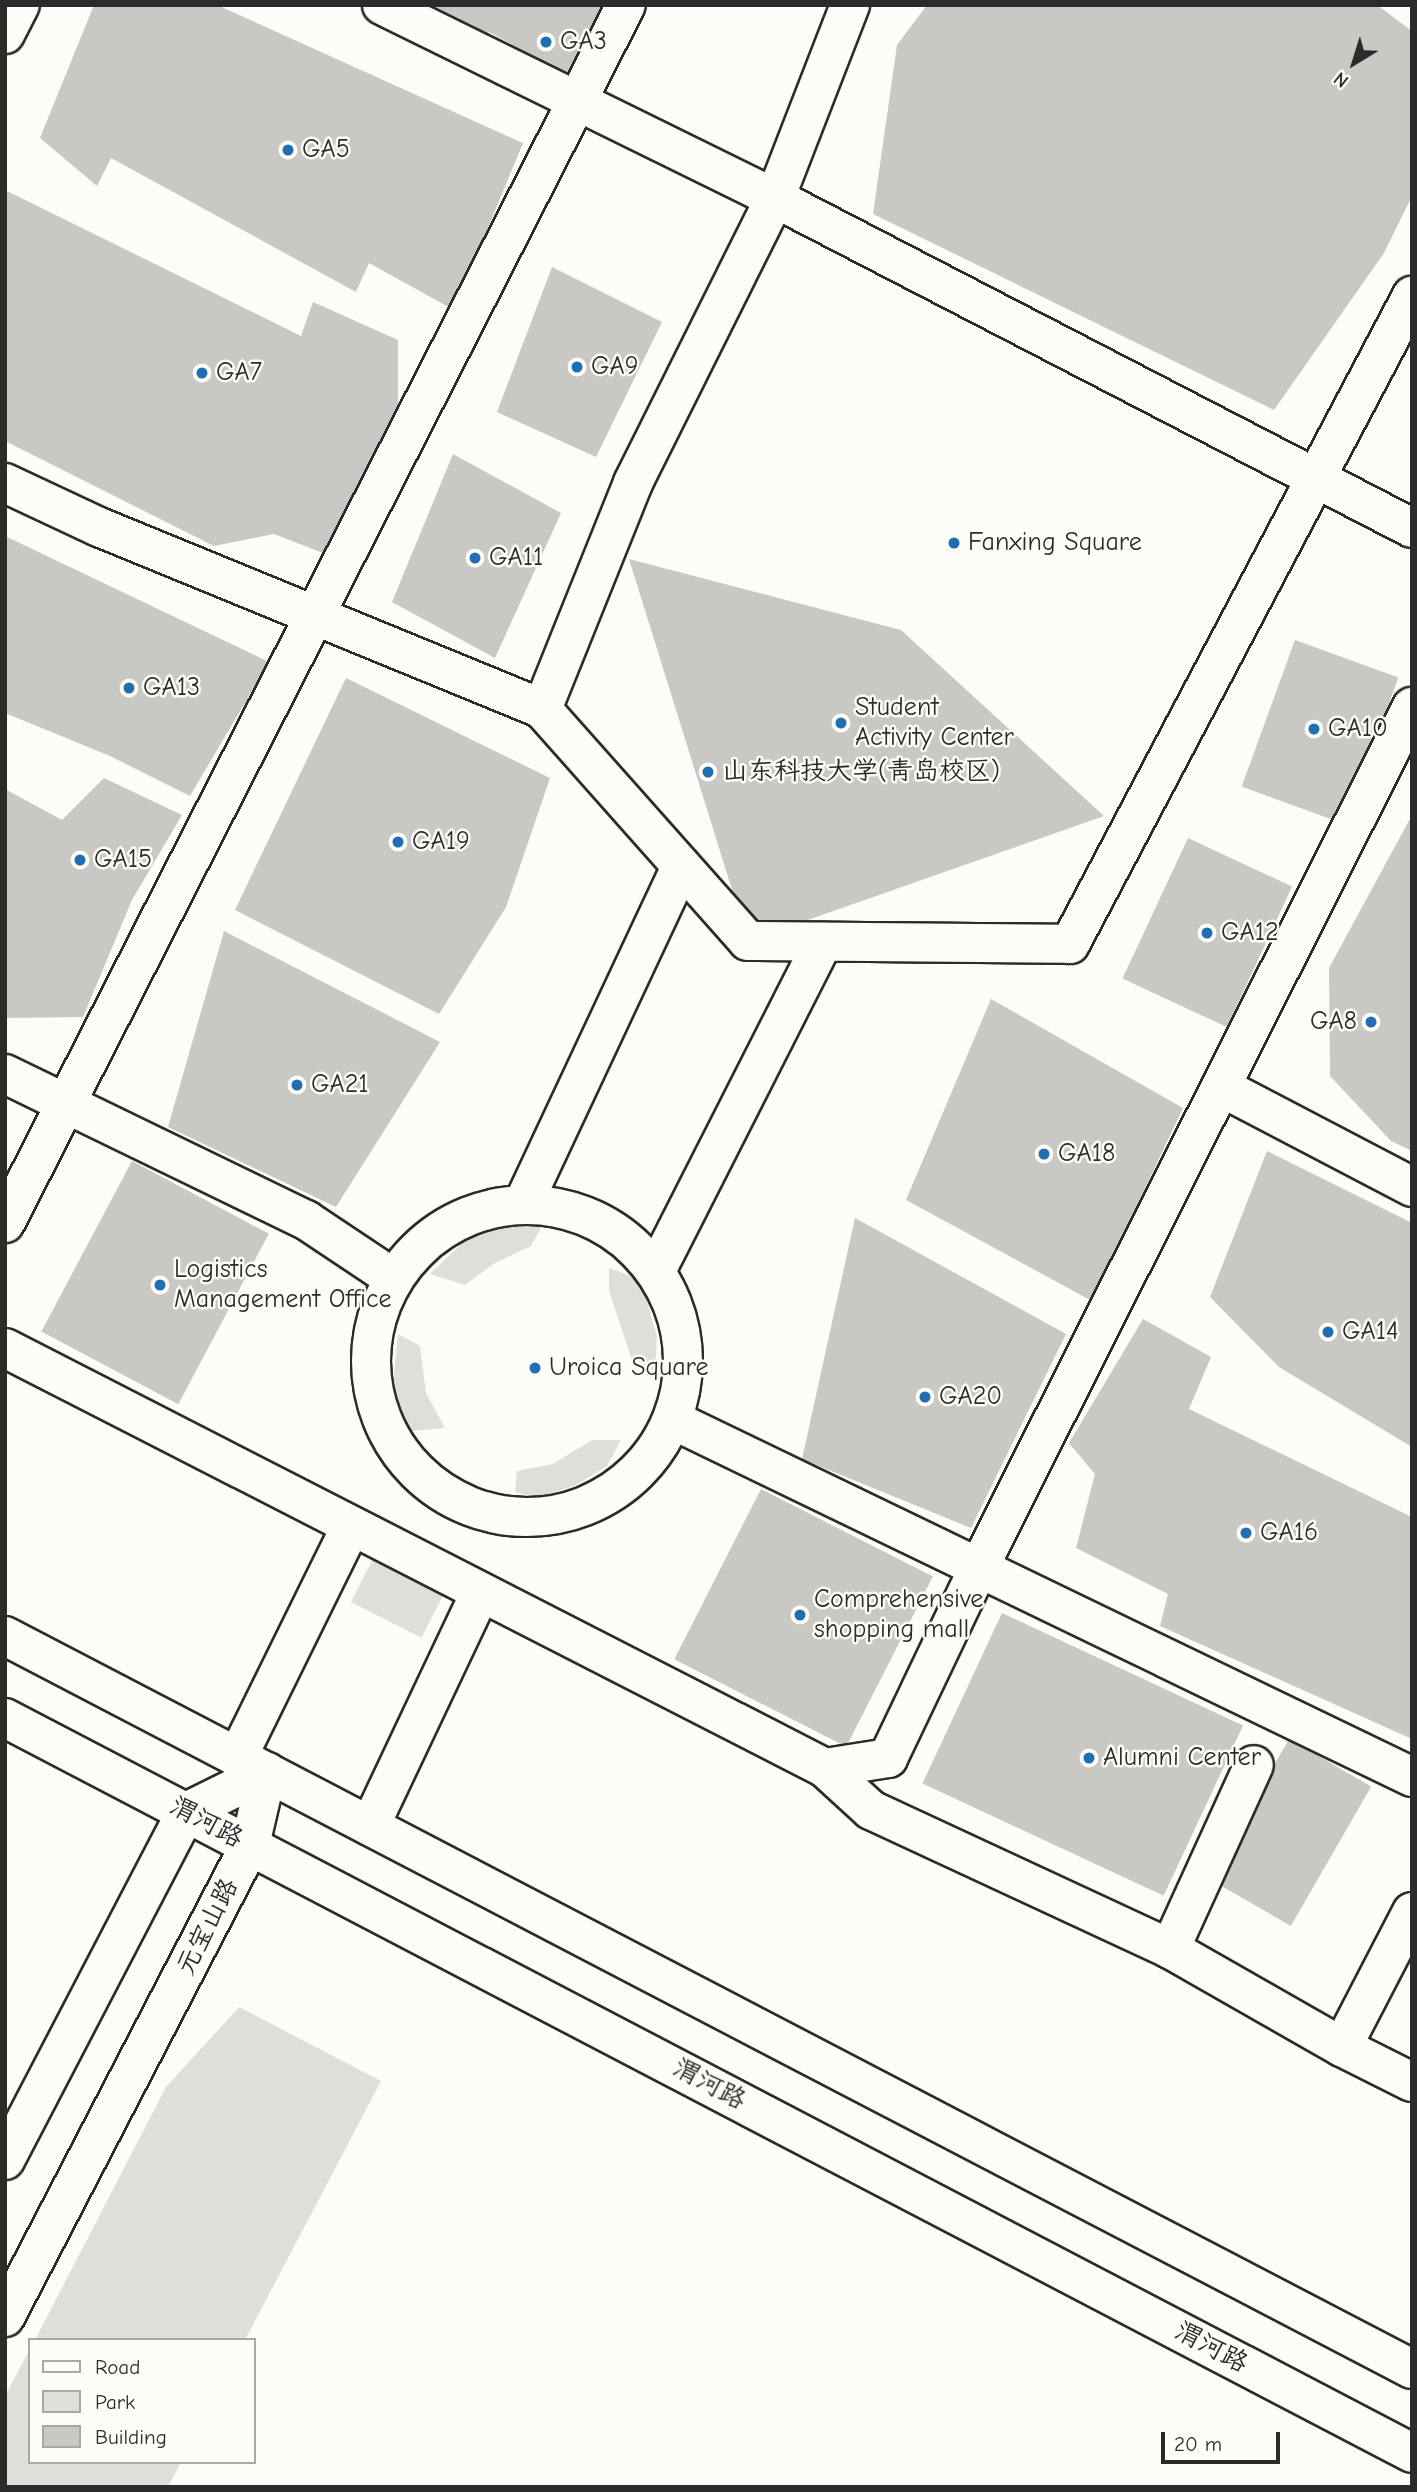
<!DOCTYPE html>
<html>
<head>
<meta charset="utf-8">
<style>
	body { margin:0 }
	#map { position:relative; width:1417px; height:2492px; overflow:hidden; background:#fdfcf7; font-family:"Comic Neue","LXGW WenKai TC",sans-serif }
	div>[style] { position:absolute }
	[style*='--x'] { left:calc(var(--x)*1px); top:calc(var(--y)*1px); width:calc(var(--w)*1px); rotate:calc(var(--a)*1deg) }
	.green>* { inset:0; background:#dfdeda; transform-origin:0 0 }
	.building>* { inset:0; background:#c9c8c4; transform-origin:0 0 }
	.roads { filter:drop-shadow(2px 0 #2b2b2b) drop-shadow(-2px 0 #2b2b2b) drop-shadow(0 2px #2b2b2b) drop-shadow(0 -2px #2b2b2b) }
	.minor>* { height:38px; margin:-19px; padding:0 19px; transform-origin:19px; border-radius:19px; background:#fdfcf7 }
	.minor>.ring { margin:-19px; padding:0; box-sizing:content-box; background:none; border:38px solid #fdfcf7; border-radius:50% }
	.major>* { height:38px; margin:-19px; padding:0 19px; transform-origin:19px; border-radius:19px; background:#fdfcf7 }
	.dots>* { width:19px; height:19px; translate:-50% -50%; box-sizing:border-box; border:4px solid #fdfcf7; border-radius:50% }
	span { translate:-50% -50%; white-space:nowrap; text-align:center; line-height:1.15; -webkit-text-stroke:5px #fdfcf7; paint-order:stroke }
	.poi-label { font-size:26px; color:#2b2b2b }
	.left { translate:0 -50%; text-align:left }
	.right { translate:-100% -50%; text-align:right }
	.street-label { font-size:26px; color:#2b2b2b }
	.frame { position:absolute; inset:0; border:7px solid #2b2b2b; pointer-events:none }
	.legend { position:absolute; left:28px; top:2338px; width:228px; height:126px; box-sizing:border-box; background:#fdfcf7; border:2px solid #a9a8a5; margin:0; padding:9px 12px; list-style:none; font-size:21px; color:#2b2b2b }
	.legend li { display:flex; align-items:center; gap:14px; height:35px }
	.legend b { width:35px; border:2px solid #a9a8a5 }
	.north { position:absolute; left:1319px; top:28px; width:70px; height:70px; -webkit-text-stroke:5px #fdfcf7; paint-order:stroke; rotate:218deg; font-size:19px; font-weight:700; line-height:28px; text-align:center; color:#2b2b2b }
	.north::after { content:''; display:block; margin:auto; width:24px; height:32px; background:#2b2b2b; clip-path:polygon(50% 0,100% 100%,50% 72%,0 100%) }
	.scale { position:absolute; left:1161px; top:2432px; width:119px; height:32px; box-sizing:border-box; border:4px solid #2b2b2b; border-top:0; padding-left:9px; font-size:21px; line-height:24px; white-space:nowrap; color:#2b2b2b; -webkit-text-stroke:5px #fdfcf7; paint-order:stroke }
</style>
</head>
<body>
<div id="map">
	<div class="green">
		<i style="clip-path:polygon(498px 1223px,542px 1226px,531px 1246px,495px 1263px,465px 1285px,430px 1274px,474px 1232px)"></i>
		<i style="clip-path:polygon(609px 1268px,641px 1280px,657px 1337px,655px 1371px,633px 1363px,609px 1291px)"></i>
		<i style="clip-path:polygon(398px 1334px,420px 1346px,426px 1393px,445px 1428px,412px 1431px,392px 1393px)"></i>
		<i style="clip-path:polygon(592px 1440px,621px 1440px,607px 1466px,576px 1485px,539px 1498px,515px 1492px,517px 1471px,553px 1464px)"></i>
		<i style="left:376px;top:1553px;width:79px;height:55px;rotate:27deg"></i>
		<i style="clip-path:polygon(239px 2007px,381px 2081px,245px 2340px,35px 2340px,166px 2087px)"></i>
		<i style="clip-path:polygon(30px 2349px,30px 2462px,181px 2462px,168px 2487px,5px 2487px,5px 2396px)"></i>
	</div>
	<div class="building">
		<i style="clip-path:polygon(94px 5px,217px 5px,523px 143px,454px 310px,369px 263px,356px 292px,111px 158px,97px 186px,40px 138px)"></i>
		<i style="clip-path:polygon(380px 5px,606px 5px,567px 74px,489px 32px,476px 52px)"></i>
		<i style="clip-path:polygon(927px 5px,1377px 5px,1412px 31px,1412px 196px,1384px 253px,1274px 410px,873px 214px,897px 45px)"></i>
		<i style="clip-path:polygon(5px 190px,301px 336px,313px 302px,398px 340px,398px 405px,328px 555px,274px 534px,214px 546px,5px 441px)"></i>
		<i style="clip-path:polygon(552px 267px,662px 322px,596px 457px,497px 412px)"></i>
		<i style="clip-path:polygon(453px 454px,561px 513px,495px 658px,392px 602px)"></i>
		<i style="clip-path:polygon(5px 536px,269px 662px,190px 796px,110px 756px,5px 713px)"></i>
		<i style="clip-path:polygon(629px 559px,901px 630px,1104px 816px,748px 941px)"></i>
		<i style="left:1295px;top:640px;width:110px;height:156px;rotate:20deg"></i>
		<i style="clip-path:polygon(346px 678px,550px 778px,506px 907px,439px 1014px,235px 910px)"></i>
		<i style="clip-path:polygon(104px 778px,182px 815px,132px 900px,83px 1017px,5px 1018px,5px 789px,62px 820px)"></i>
		<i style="clip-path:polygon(1412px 815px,1412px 1151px,1391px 1141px,1330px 1076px,1329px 968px)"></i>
		<i style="left:1188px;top:838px;width:115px;height:155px;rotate:25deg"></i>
		<i style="clip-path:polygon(224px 931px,440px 1042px,336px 1207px,168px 1127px)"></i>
		<i style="clip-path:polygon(991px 999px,1183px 1108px,1092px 1301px,906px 1200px)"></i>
		<i style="clip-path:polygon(1267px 1151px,1412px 1223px,1412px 1447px,1279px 1367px,1210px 1297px)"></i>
		<i style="left:132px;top:1161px;width:155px;height:193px;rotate:28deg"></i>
		<i style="clip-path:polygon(855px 1218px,1066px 1334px,971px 1528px,802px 1459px)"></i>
		<i style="clip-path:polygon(1143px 1319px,1211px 1357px,1189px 1409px,1412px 1517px,1412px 1739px,1160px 1626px,1168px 1594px,1076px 1548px,1095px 1474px,1069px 1443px)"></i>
		<i style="left:761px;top:1489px;width:193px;height:191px;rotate:27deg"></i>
		<i style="left:1002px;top:1613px;width:266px;height:188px;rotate:25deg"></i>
		<i style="left:1289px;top:1739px;width:95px;height:161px;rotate:30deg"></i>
	</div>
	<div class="roads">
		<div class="minor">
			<i style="--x:382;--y:5;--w:438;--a:26.2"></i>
			<i style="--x:775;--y:198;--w:717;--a:27.39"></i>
			<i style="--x:850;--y:5;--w:207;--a:111.2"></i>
			<i style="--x:775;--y:198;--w:318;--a:116.5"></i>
			<i style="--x:633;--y:483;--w:244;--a:111.9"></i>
			<i style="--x:542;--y:709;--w:310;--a:48.4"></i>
			<i style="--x:748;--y:941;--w:322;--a:0.5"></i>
			<i style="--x:1070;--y:944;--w:733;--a:-62.18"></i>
			<i style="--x:5;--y:34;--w:33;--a:-63"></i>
			<i style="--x:5;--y:483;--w:104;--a:25.1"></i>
			<i style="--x:99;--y:527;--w:479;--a:22.3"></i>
			<i style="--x:5;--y:1074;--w:335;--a:25.9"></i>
			<i style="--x:306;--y:1220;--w:105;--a:33.7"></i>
			<i style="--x:1221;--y:1087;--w:216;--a:27.6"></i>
			<i style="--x:523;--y:1204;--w:373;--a:-64.9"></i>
			<i class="ring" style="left:371px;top:1205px;width:274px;height:274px"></i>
			<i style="--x:5;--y:1223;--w:1367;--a:-62.99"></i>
			<i style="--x:656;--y:1271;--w:369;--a:-63.1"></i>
			<i style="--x:5;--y:1348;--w:921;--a:27.12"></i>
			<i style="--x:825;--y:1768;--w:62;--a:42.4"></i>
			<i style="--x:871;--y:1810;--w:330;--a:24.9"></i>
			<i style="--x:1170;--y:1949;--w:198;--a:29.7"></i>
			<i style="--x:1342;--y:2047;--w:78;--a:26.6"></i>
			<i style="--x:673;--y:1420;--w:821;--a:25.78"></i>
			<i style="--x:238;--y:1756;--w:256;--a:-63.8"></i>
			<i style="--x:825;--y:1768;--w:64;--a:-9"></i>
			<i style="--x:888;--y:1758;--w:212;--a:-64.5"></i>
			<i style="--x:979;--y:1567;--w:963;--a:-63.28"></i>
			<i style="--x:370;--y:1826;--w:258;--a:-64.7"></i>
			<i style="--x:1170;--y:1949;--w:202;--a:-65.5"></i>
			<i style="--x:1342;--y:2047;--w:152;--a:-62.6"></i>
			<i style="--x:5;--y:2160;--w:392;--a:-62.5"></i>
			<i style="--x:186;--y:1812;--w:90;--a:-26.3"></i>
			<i style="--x:5;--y:2317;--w:532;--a:-62.57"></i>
			<i style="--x:250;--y:1845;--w:75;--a:-76.9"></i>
		</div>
		<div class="major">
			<i style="--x:5;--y:1636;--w:1586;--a:27.52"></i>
			<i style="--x:5;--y:1718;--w:1587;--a:27.58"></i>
		</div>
	</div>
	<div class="dots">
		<i style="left:546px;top:42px;background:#1f6fb2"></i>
		<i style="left:288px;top:150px;background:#1f6fb2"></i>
		<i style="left:577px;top:367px;background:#1f6fb2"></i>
		<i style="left:202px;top:373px;background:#1f6fb2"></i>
		<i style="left:954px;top:543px;background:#1f6fb2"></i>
		<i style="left:475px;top:558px;background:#1f6fb2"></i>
		<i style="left:129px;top:688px;background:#1f6fb2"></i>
		<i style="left:841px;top:723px;background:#1f6fb2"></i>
		<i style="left:1314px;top:729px;background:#1f6fb2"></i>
		<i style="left:708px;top:772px;background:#1f6fb2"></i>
		<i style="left:398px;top:842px;background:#1f6fb2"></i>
		<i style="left:80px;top:860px;background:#1f6fb2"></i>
		<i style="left:1207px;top:933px;background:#1f6fb2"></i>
		<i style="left:1371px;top:1022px;background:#1f6fb2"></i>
		<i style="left:297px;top:1085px;background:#1f6fb2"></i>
		<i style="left:1044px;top:1154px;background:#1f6fb2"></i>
		<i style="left:160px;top:1285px;background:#1f6fb2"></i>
		<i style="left:1328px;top:1332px;background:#1f6fb2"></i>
		<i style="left:535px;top:1368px;background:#1f6fb2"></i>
		<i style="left:925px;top:1397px;background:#1f6fb2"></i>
		<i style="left:1246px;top:1533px;background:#1f6fb2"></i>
		<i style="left:800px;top:1615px;background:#1f6fb2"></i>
		<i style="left:1089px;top:1758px;background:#1f6fb2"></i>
	</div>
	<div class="poi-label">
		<span class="left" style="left:560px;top:42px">GA3</span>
		<span class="left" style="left:302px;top:150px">GA5</span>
		<span class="left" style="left:591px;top:367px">GA9</span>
		<span class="left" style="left:216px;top:373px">GA7</span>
		<span class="left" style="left:968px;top:543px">Fanxing Square</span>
		<span class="left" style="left:489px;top:558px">GA11</span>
		<span class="left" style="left:143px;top:688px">GA13</span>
		<span class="left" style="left:855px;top:723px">Student<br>Activity Center</span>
		<span class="left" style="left:1328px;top:729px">GA10</span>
		<span class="left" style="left:722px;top:772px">山东科技大学(青岛校区)</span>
		<span class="left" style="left:412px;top:842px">GA19</span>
		<span class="left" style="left:94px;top:860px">GA15</span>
		<span class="left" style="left:1221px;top:933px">GA12</span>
		<span class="right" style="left:1357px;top:1022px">GA8</span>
		<span class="left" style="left:311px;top:1085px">GA21</span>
		<span class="left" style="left:1058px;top:1154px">GA18</span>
		<span class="left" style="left:174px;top:1285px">Logistics<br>Management Office</span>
		<span class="left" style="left:1342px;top:1332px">GA14</span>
		<span class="left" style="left:549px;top:1368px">Uroica Square</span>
		<span class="left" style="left:939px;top:1397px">GA20</span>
		<span class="left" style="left:1260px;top:1533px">GA16</span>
		<span class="left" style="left:814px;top:1615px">Comprehensive<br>shopping mall</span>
		<span class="left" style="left:1103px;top:1758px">Alumni Center</span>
	</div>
	<div class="street-label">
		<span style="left:206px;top:1823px;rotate:28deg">渭河路</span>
		<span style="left:208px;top:1927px;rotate:-63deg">元宝山路</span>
		<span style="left:709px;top:2085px;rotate:28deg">渭河路</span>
		<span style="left:1211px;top:2348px;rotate:28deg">渭河路</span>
	</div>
	<div class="frame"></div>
	<ul class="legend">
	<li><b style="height:9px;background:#fdfcf7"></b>Road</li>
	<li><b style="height:19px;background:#dfdeda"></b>Park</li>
	<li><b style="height:19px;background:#c9c8c4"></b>Building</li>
	</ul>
	<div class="north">N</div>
	<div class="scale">20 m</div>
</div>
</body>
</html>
